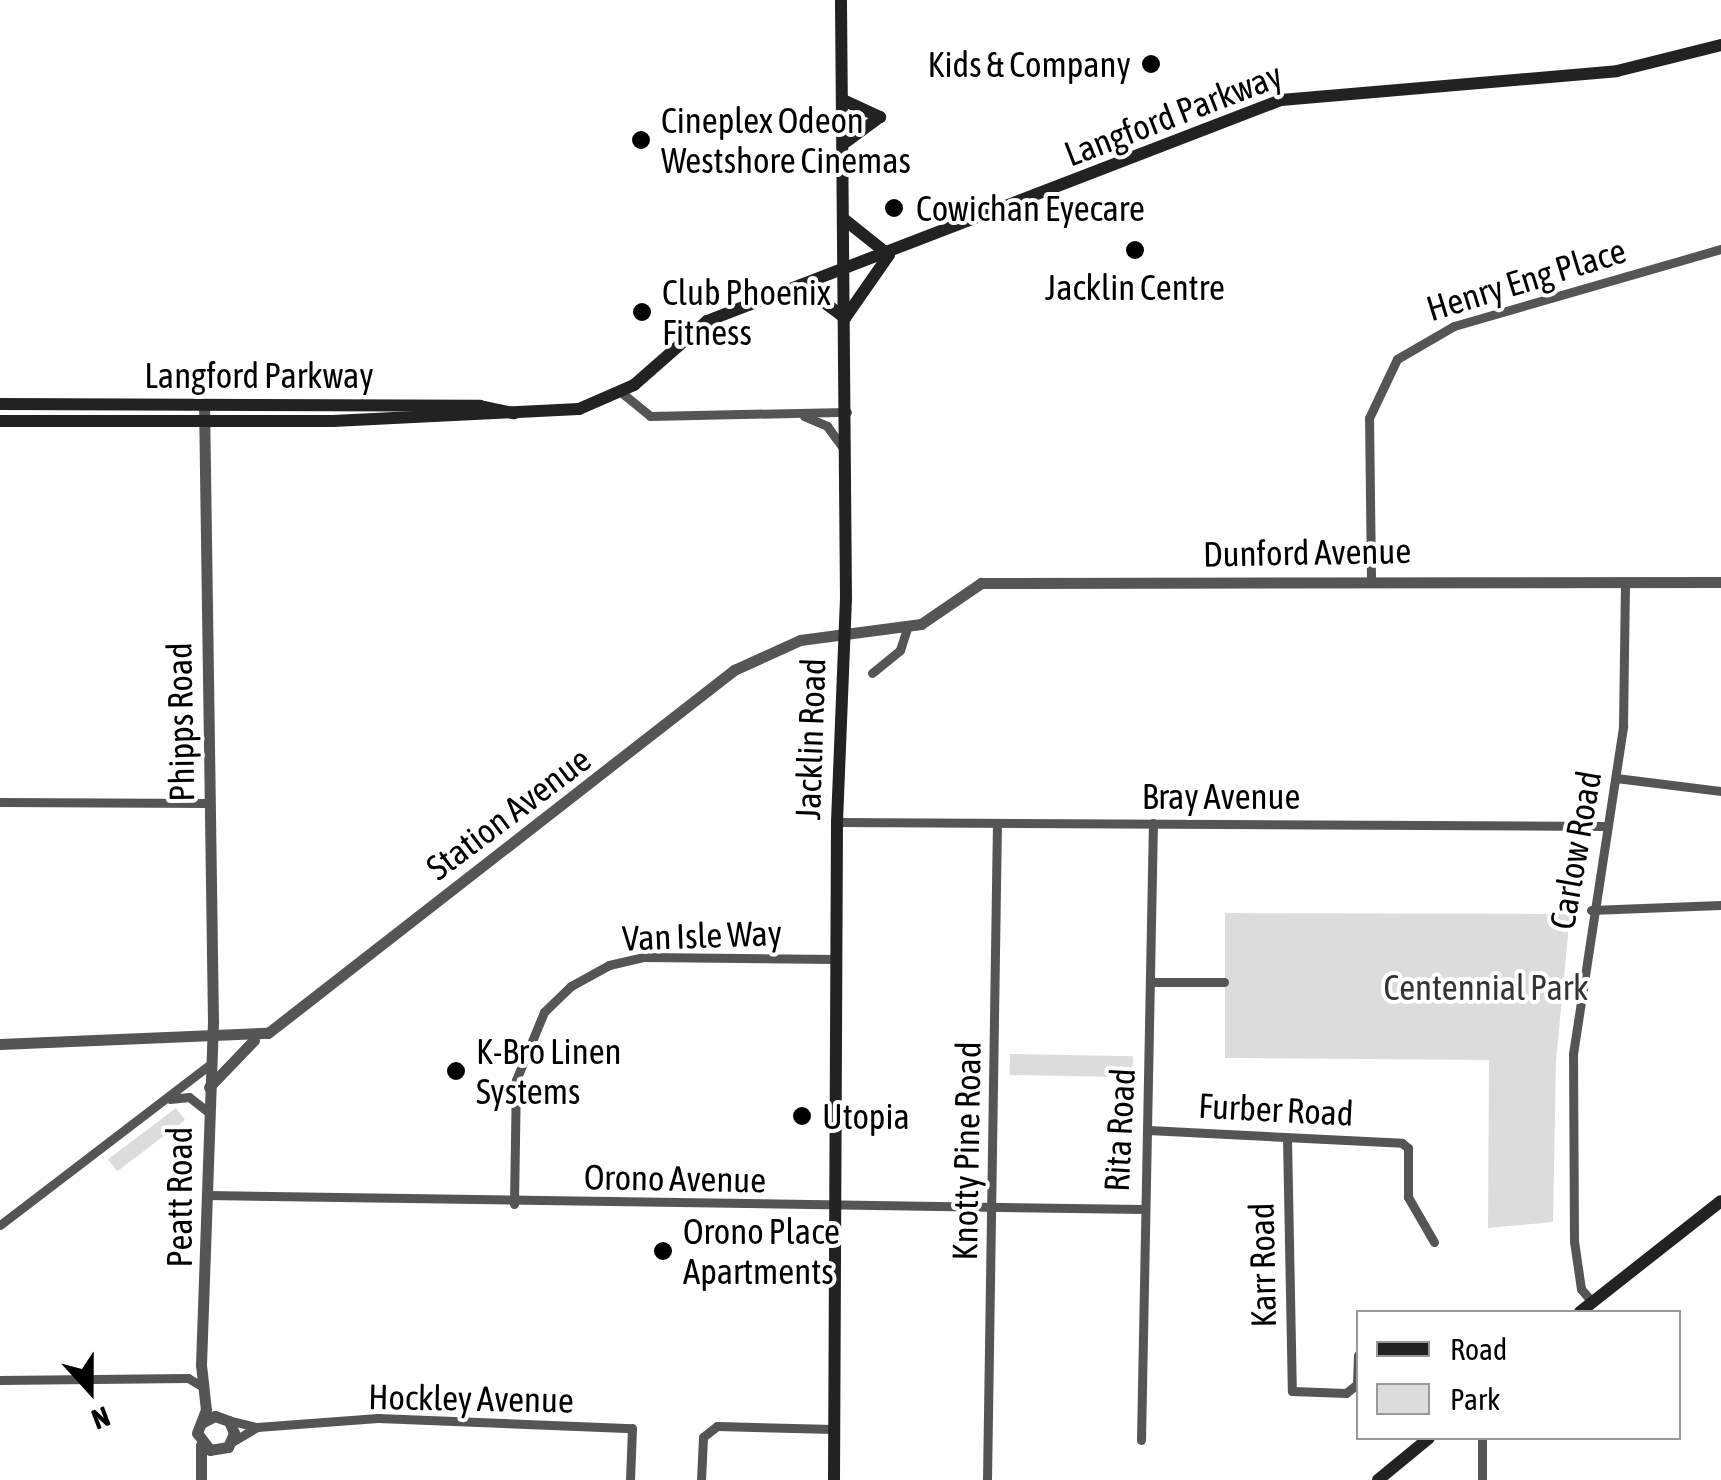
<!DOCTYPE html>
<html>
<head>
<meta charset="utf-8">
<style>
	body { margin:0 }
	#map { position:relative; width:1721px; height:1480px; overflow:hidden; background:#fff; font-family:"Asap Condensed",sans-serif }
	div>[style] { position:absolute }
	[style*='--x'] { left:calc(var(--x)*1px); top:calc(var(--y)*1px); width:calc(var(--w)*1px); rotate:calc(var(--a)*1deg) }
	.green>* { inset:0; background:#dcdcdc; transform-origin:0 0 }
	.minor>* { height:9px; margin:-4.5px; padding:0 4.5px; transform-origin:4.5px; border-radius:4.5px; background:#555 }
	.tertiary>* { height:11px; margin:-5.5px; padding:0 5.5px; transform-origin:5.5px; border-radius:5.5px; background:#555 }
	.secondary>* { height:12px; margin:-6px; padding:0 6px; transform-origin:6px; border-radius:6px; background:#222 }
	.dots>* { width:28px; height:28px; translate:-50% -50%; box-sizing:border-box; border:5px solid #fff; border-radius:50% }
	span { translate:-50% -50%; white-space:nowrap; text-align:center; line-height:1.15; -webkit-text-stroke:8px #fff; paint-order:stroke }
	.poi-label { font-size:35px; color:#000 }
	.right { translate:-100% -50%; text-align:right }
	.left { translate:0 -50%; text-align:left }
	.street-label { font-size:35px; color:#000 }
	.park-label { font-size:35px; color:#333 }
	.legend { position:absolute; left:1356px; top:1310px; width:325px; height:130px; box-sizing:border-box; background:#fff; border:2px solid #999; margin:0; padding:12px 18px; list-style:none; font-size:30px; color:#000 }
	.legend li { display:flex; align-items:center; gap:20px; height:50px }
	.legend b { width:50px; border:2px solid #999 }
	.north { position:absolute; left:40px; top:1340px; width:100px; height:100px; -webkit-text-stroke:8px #fff; paint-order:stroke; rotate:159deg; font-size:28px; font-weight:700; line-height:40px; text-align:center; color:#000 }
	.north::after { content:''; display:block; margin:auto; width:35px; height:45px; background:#000; clip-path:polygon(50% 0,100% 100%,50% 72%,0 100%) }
</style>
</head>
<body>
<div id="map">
	<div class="green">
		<i style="clip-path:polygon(1225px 913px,1570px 914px,1556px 1061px,1553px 1222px,1488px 1228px,1489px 1060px,1225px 1058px)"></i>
		<i style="left:1010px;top:1054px;width:123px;height:21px;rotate:1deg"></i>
		<i style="left:176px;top:1108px;width:15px;height:85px;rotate:53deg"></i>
	</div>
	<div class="minor">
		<i style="--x:622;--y:393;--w:36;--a:39"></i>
		<i style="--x:650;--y:416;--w:197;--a:-1.2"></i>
		<i style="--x:804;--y:416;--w:25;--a:23"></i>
		<i style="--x:827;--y:426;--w:29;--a:54"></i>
		<i style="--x:1371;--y:578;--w:160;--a:-90.7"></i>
		<i style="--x:1369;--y:418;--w:65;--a:-64.6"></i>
		<i style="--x:1397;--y:359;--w:66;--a:-30.1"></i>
		<i style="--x:1454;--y:326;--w:278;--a:-16.1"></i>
		<i style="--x:872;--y:673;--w:36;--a:-39"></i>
		<i style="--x:900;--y:650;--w:22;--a:-72"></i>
		<i style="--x:1616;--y:778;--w:106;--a:7.1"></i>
		<i style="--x:0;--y:802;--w:209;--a:0.3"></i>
		<i style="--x:837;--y:822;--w:768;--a:0.3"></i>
		<i style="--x:1591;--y:910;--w:130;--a:-2.2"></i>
		<i style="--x:1152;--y:982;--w:72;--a:0"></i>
		<i style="--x:170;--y:1099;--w:19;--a:-6"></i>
		<i style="--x:189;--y:1097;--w:23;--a:38"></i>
		<i style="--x:1148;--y:1130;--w:254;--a:2.9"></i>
		<i style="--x:1402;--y:1143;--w:8;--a:40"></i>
		<i style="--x:1408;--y:1148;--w:49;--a:90"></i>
		<i style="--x:1408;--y:1197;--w:52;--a:60"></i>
		<i style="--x:1287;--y:1138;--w:253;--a:88.9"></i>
		<i style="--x:1292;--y:1391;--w:54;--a:2.1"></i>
		<i style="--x:1346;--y:1393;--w:14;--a:-39"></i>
		<i style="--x:1357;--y:1384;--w:29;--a:-88"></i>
		<i style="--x:207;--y:1195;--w:936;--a:0.86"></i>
		<i style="--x:514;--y:1204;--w:124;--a:-89.1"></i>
		<i style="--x:516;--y:1080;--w:74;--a:-67.6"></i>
		<i style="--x:544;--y:1012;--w:37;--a:-44"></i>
		<i style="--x:571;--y:986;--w:43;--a:-28.9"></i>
		<i style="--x:609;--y:965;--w:36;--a:-13"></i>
		<i style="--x:644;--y:957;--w:192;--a:0.6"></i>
		<i style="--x:0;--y:1225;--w:262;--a:-37.4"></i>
		<i style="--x:1592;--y:1302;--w:17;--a:-130"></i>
		<i style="--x:1581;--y:1289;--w:49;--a:-98.3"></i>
		<i style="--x:1574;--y:1241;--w:187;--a:-90.3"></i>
		<i style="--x:1573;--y:1054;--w:332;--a:-81.3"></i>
		<i style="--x:1623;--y:726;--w:144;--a:-89.2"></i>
		<i style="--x:0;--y:1380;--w:188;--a:-0.6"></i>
		<i style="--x:188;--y:1378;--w:17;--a:31"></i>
		<i style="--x:228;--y:1420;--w:30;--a:14"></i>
		<i style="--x:257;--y:1427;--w:121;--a:-4.3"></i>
		<i style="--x:378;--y:1418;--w:254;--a:2.3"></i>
		<i style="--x:632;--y:1428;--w:52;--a:92.2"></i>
		<i style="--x:1482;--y:1438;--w:42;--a:90"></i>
		<i style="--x:1141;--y:1440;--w:617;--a:-88.89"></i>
		<i style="--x:232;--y:1442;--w:29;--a:-31"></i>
		<i style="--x:701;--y:1480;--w:43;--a:-87.3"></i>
		<i style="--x:703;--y:1437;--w:18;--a:-38"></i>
		<i style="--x:717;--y:1426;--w:117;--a:1.5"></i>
		<i style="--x:987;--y:1480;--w:656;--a:-89.13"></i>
	</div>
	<div class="tertiary">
		<i style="--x:0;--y:1044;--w:268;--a:-2.4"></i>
		<i style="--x:268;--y:1033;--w:591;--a:-37.92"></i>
		<i style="--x:734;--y:670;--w:72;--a:-24.4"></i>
		<i style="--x:800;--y:640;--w:122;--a:-7.5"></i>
		<i style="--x:921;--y:624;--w:73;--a:-34.3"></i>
		<i style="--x:981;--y:583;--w:740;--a:-0.08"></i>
		<i style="--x:209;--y:1087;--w:65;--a:-46.2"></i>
		<i style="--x:203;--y:1422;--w:13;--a:-27"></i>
		<i style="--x:215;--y:1416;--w:15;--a:20"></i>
		<i style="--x:229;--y:1421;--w:13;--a:67"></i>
		<i style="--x:234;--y:1433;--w:15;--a:113"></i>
		<i style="--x:228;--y:1447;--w:18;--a:171"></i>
		<i style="--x:210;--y:1450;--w:21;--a:-127"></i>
		<i style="--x:197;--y:1433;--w:25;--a:-69"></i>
		<i style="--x:206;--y:1410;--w:45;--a:-96.3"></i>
		<i style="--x:201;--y:1365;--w:343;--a:-88"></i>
		<i style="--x:213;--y:1022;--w:618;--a:-90.83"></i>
		<i style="--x:201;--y:1480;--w:35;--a:-90"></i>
	</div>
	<div class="secondary">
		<i style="--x:843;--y:100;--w:41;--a:24.7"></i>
		<i style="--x:880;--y:117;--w:46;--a:143.9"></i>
		<i style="--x:845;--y:220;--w:56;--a:38.5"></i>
		<i style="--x:801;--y:285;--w:55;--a:36.9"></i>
		<i style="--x:845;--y:318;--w:77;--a:-55.1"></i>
		<i style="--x:0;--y:404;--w:480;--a:0.2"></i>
		<i style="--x:480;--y:406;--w:35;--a:12"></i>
		<i style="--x:0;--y:421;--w:333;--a:0"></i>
		<i style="--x:333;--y:421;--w:246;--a:-2.8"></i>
		<i style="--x:579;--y:409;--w:60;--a:-23.6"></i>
		<i style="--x:634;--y:385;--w:97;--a:-41.2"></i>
		<i style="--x:707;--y:321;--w:615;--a:-21.06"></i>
		<i style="--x:1281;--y:100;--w:337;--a:-4.9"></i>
		<i style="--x:1617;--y:71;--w:107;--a:-14"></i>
		<i style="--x:1580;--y:1312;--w:179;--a:-38.2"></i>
		<i style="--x:834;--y:1480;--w:658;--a:-89.74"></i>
		<i style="--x:837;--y:822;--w:222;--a:-87.7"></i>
		<i style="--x:846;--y:600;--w:600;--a:-90.48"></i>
		<i style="--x:1378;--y:1480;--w:66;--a:-39.5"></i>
	</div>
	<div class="dots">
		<i style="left:1151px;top:64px;background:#000"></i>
		<i style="left:641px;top:140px;background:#000"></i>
		<i style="left:894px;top:208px;background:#000"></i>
		<i style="left:1135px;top:250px;background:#000"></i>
		<i style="left:642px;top:312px;background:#000"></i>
		<i style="left:456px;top:1071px;background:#000"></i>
		<i style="left:802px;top:1116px;background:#000"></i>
		<i style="left:663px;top:1251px;background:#000"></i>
	</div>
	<div class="poi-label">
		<span class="right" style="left:1131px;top:64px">Kids &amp; Company</span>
		<span class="left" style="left:661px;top:140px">Cineplex Odeon<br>Westshore Cinemas</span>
		<span class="left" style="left:916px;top:208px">Cowichan Eyecare</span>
		<span style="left:1135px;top:287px">Jacklin Centre</span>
		<span class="left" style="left:662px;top:312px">Club Phoenix<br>Fitness</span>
		<span class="left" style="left:476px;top:1071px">K-Bro Linen<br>Systems</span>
		<span class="left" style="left:822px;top:1116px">Utopia</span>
		<span class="left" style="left:683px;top:1251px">Orono Place<br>Apartments</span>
	</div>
	<div class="street-label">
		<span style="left:1173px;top:114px;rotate:-21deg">Langford Parkway</span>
		<span style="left:1526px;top:279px;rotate:-17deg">Henry Eng Place</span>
		<span style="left:259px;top:375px">Langford Parkway</span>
		<span style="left:1307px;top:552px;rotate:-1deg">Dunford Avenue</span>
		<span style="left:180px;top:722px;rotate:-91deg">Phipps Road</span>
		<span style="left:810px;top:739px;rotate:-88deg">Jacklin Road</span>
		<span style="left:1221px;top:796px">Bray Avenue</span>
		<span style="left:508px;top:813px;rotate:-37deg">Station Avenue</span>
		<span style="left:1575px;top:850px;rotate:-80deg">Carlow Road</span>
		<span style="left:702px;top:935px;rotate:-2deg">Van Isle Way</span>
		<span style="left:1276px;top:1109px;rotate:3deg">Furber Road</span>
		<span style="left:1119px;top:1130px;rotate:-87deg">Rita Road</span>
		<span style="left:966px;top:1151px;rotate:-89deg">Knotty Pine Road</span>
		<span style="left:675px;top:1178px;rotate:1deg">Orono Avenue</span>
		<span style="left:179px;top:1197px;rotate:-90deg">Peatt Road</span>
		<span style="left:1262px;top:1265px;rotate:-91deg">Karr Road</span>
		<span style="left:471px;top:1398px;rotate:1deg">Hockley Avenue</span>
	</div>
	<div class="park-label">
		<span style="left:1486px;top:987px">Centennial Park</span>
	</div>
	<ul class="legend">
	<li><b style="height:12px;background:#222"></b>Road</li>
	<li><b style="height:28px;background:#dcdcdc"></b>Park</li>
	</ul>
	<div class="north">N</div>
</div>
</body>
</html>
